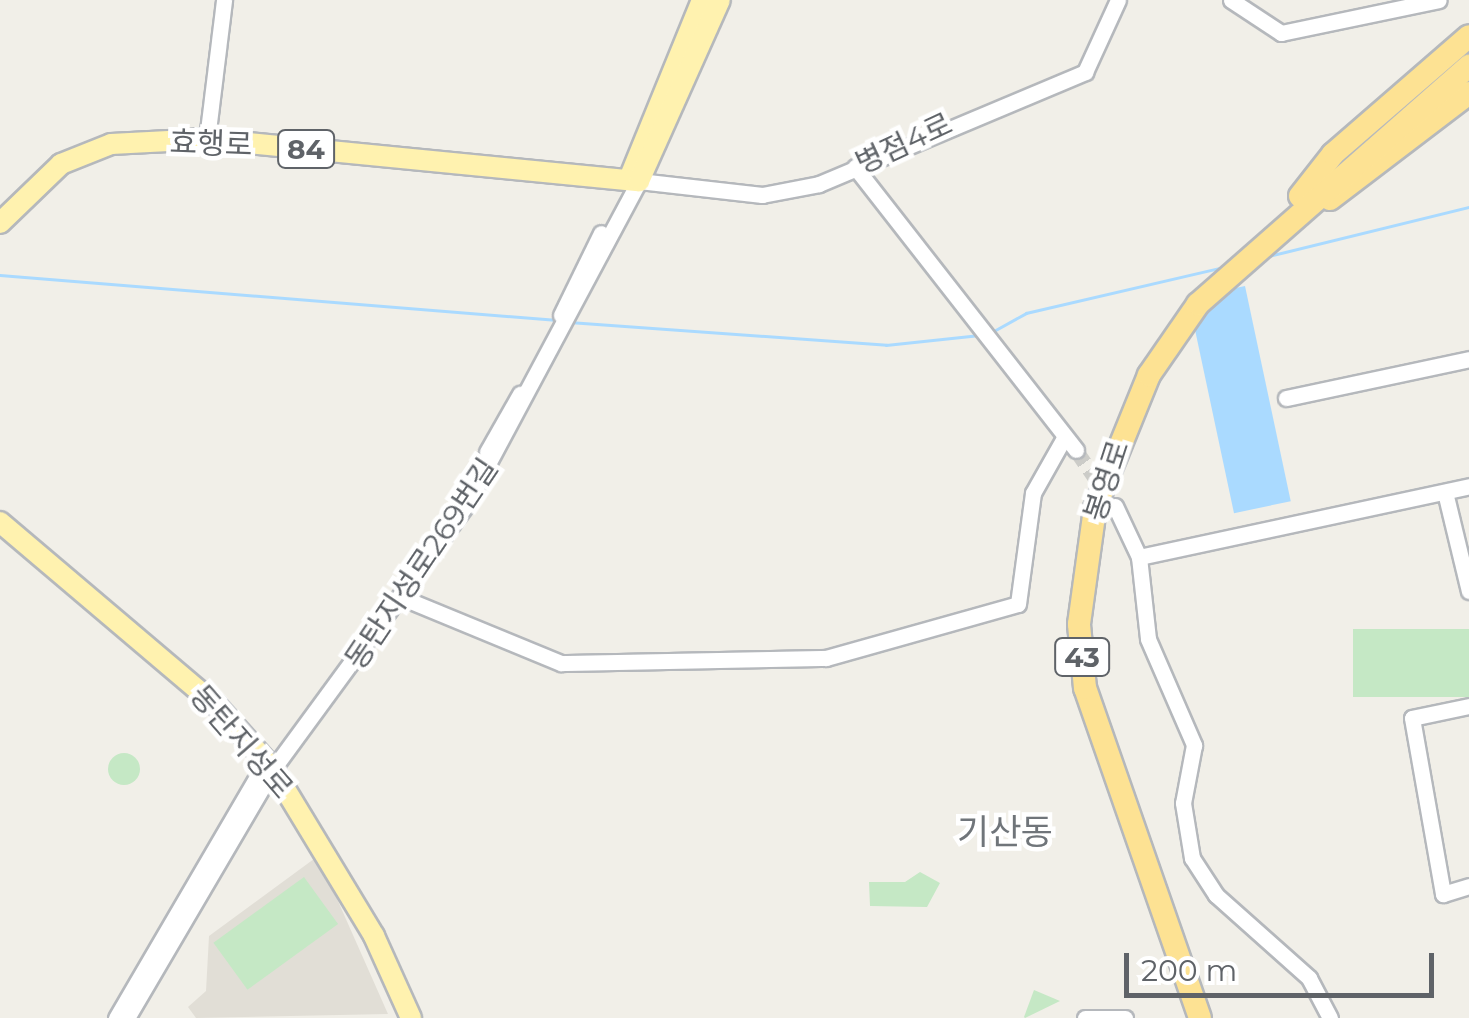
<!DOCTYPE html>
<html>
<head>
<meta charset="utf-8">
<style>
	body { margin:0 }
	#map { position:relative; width:1469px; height:1018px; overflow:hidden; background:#f1efe8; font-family:Montserrat,"Noto Sans KR",sans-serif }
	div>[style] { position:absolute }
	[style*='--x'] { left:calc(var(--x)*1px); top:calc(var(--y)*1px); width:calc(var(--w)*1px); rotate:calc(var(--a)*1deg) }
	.education>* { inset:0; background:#e1ded6 }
	.green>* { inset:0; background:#c5e8c5; transform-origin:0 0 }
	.round { border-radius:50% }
	.water>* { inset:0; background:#aadaff; transform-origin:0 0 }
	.stream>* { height:2.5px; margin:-1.25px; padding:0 1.25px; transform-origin:1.25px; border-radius:1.25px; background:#aadaff }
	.minor-tunnel>* { height:15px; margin-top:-7.5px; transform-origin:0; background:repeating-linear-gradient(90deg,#ccccc8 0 15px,transparent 0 23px) }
	.roads { filter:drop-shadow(2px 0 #b5b8bc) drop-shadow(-2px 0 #b5b8bc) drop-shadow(0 2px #b5b8bc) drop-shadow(0 -2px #b5b8bc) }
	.minor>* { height:15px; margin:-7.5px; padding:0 7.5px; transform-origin:7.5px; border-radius:7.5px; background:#fff }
	.major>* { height:20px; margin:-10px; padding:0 10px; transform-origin:10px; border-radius:10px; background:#fff2af }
	.highway>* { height:22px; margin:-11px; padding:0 11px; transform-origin:11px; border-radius:11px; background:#fde293 }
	span { translate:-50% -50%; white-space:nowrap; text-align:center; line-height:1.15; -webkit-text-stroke:9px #fff; paint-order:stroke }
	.shield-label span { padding:2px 8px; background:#fff; border:2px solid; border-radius:8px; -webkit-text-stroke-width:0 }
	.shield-label { font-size:28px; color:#5f6368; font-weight:700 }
	.street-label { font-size:30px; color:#5f6368 }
	.quarter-label { font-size:35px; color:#70757a }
	.scale { position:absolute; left:1124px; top:953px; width:310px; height:45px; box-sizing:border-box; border:5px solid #5f6368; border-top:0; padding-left:12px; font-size:30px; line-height:35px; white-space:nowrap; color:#5f6368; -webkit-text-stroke:8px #fff; paint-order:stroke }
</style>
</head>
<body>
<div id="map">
	<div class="education">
		<i style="clip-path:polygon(318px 856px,388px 1014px,196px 1018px,188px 1007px,206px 991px,209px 936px)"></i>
	</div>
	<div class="green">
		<i style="left:1469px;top:629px;width:68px;height:116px;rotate:90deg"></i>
		<i class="round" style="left:108px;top:753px;width:32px;height:32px"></i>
		<i style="clip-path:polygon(920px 872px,940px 883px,927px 907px,870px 906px,869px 882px,905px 882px)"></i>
		<i style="left:304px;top:877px;width:58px;height:112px;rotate:54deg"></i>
		<i style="clip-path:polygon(1034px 990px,1060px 1001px,1025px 1018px,1024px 1017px)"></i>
	</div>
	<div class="water">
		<i style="left:1245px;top:286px;width:220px;height:58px;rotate:78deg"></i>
	</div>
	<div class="stream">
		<i style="--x:1269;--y:256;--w:206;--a:-13.8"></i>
		<i style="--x:0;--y:275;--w:559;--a:4.62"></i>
		<i style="--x:569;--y:322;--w:318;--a:4.1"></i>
		<i style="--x:886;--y:345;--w:94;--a:-6.1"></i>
		<i style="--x:992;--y:332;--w:39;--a:-29"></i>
		<i style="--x:1026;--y:313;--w:202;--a:-13.1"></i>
	</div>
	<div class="minor-tunnel">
		<i style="--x:1076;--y:450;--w:51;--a:55.4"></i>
	</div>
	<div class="roads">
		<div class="minor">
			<i style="--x:1231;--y:0;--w:60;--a:33.4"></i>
			<i style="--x:1281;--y:33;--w:161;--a:-11.8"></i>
			<i style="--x:207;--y:139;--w:140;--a:-83"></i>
			<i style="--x:855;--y:167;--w:359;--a:52"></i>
			<i style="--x:561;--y:315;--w:91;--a:-64"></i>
			<i style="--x:1286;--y:398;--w:187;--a:-12"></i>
			<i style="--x:487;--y:452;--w:67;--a:-60.4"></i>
			<i style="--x:1445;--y:492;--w:102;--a:76.4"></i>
			<i style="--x:1115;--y:506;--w:56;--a:64.8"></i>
			<i style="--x:1139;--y:557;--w:82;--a:83.7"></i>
			<i style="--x:1148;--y:639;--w:116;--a:66.5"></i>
			<i style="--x:1194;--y:745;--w:59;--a:100.7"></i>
			<i style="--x:1183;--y:803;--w:56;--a:80.7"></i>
			<i style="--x:1192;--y:858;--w:44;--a:57"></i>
			<i style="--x:1216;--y:895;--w:125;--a:41.7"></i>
			<i style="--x:1309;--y:978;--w:45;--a:62.3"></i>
			<i style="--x:1139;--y:557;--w:338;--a:-12.1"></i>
			<i style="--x:403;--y:598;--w:171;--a:22.4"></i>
			<i style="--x:561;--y:663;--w:265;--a:-1.1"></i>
			<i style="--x:826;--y:658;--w:199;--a:-15.7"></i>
			<i style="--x:1018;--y:604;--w:112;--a:-82.3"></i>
			<i style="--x:1033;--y:493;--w:63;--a:-60.6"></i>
			<i style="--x:1469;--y:706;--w:58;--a:168.1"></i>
			<i style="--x:1412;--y:718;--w:179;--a:80"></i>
			<i style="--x:1443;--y:894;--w:27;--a:-17"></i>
			<i style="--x:116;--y:1018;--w:285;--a:-59.7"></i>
			<i style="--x:127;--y:1018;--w:289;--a:-59.6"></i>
			<i style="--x:273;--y:769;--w:327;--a:-53.8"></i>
			<i style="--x:466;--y:505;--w:367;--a:-61.9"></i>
			<i style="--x:639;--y:181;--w:124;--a:6.5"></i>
			<i style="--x:762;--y:195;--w:58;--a:-10.9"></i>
			<i style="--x:819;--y:184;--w:289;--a:-22.8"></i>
			<i style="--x:1085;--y:72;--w:79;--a:-65.4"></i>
			<i style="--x:1085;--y:1018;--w:40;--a:0"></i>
		</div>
		<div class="major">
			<i style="--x:631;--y:174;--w:188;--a:-67.8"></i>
			<i style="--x:0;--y:223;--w:85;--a:-44"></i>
			<i style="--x:61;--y:164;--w:54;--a:-21.8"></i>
			<i style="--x:111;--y:144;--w:96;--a:-3"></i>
			<i style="--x:207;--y:139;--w:434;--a:5.6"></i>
			<i style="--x:639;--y:181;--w:198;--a:-65.9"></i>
			<i style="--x:0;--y:522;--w:283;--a:40.3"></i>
			<i style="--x:216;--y:705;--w:86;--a:48.3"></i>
			<i style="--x:273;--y:769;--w:195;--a:58.8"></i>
			<i style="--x:374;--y:936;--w:90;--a:65.7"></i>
		</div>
		<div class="highway">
			<i style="--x:1300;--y:196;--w:53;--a:-51.8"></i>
			<i style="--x:1333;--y:154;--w:180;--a:-40.9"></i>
			<i style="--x:1330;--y:199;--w:175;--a:-37.3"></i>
			<i style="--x:1200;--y:1018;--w:349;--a:-109.2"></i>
			<i style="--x:1085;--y:688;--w:64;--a:-95.4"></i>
			<i style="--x:1079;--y:624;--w:117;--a:-82.1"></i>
			<i style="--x:1095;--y:508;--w:144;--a:-67.9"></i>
			<i style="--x:1149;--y:375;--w:86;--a:-55.4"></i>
			<i style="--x:1198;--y:304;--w:361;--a:-41.3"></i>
		</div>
	</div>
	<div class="shield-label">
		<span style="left:306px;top:149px">84</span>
		<span style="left:1082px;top:657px">43</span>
	</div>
	<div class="street-label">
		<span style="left:211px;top:144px;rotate:2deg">효행로</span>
		<span style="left:904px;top:144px;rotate:-25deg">병점4로</span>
		<span style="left:1107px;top:481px;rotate:-72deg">봉영로</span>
		<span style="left:422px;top:564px;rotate:-56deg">동탄지성로269번길</span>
		<span style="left:241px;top:742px;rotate:49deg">동탄지성로</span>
	</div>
	<div class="quarter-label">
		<span style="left:1005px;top:832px">기산동</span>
	</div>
	<div class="scale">200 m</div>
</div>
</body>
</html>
